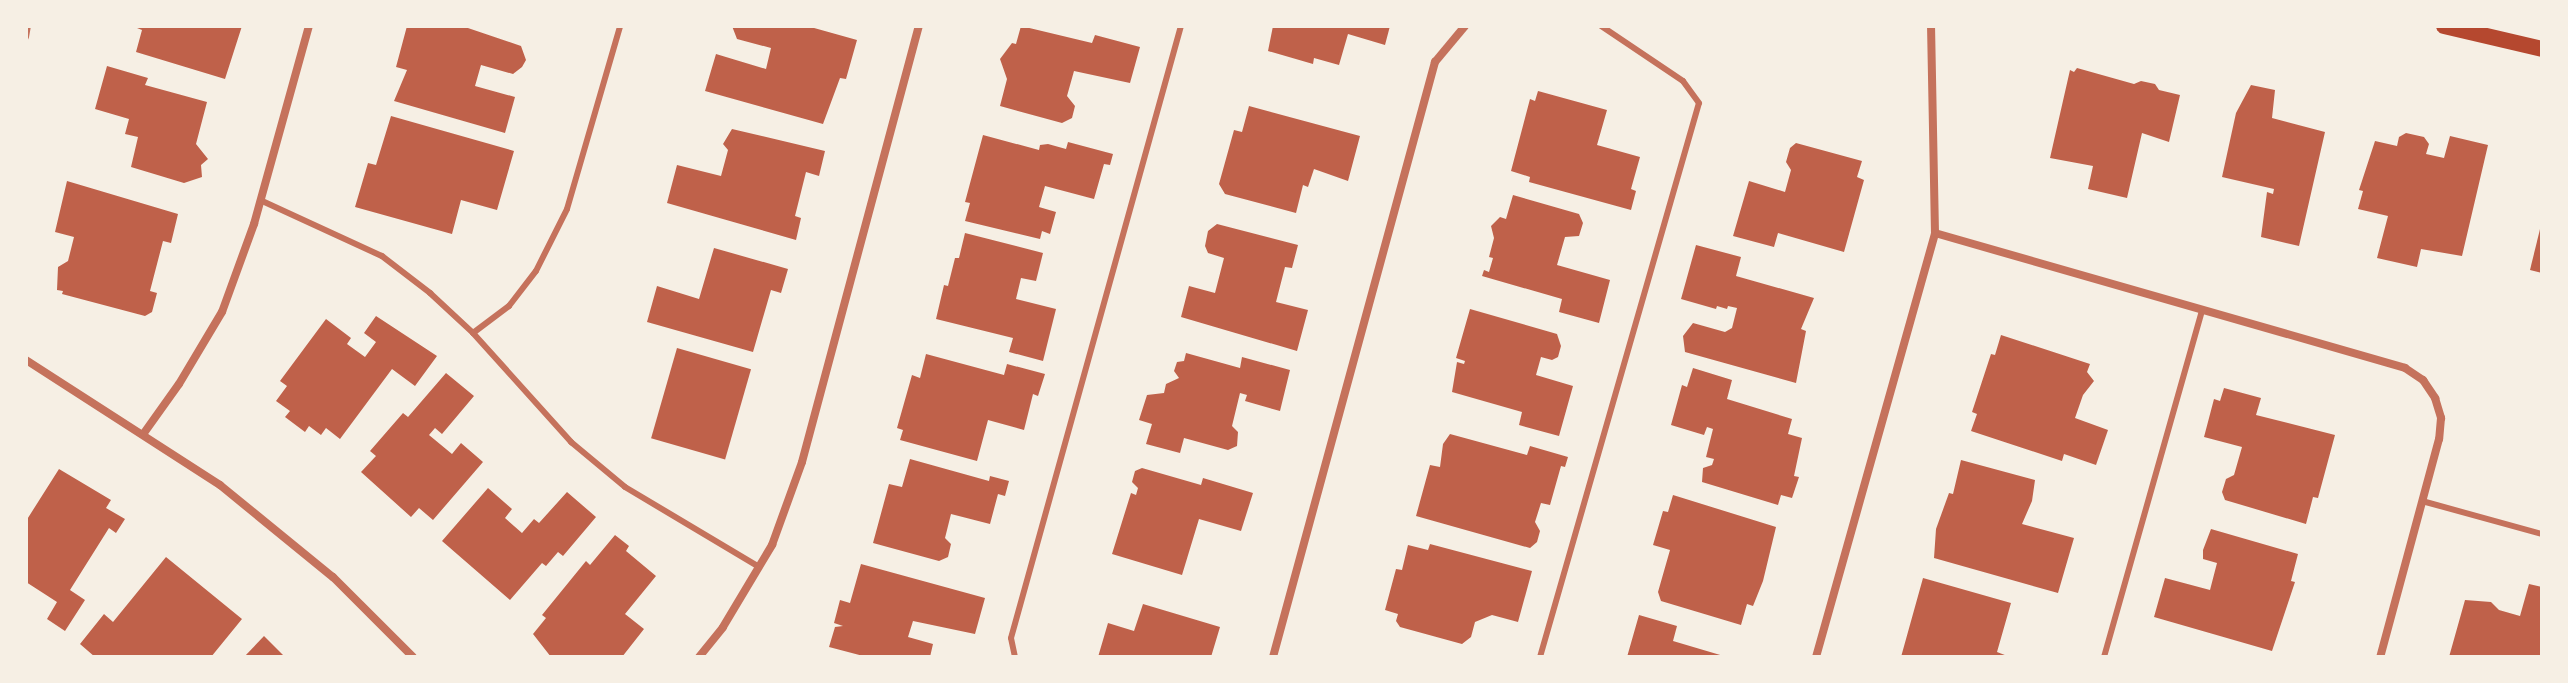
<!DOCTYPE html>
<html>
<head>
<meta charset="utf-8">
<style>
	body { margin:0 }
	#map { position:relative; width:2568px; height:683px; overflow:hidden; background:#f6efe4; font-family:"Nunito Sans",sans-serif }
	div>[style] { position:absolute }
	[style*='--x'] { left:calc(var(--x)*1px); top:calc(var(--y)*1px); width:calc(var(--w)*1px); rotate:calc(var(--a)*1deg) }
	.building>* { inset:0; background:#bf614a; transform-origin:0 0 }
	.service>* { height:6px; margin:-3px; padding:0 3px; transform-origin:3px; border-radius:3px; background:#c5725c }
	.minor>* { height:8px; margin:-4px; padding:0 4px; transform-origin:4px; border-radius:4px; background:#c5725c }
	.secondary>* { height:16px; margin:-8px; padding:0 8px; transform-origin:8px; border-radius:8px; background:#b5482f }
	span { translate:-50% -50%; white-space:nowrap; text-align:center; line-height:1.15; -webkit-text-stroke:6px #f6efe4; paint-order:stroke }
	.frame { position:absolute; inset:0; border:28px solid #f6efe4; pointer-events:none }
</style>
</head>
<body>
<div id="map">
	<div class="building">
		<i style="clip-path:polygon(132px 26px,242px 26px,225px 79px,136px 52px,142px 30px)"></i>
		<i style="clip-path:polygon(407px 26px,462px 26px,521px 46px,526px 60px,522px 67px,513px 74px,481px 65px,475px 86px,515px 97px,505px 133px,394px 101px,407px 70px,396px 67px)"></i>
		<i style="clip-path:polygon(732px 26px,807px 26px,857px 40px,846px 79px,840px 78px,823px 124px,705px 91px,716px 54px,766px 69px,771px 48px,737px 39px)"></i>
		<i style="clip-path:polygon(1021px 26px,1092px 43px,1095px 35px,1140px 47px,1130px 83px,1074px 71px,1067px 96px,1075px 106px,1072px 118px,1062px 123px,1000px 106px,1007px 79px,1000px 59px,1012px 43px,1016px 44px)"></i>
		<i style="clip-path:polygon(1273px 26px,1390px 26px,1385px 45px,1348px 34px,1339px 65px,1314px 58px,1313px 64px,1268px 51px)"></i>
		<i style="clip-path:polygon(107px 66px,148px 78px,145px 85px,207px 102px,196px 144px,208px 159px,201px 165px,202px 177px,184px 183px,131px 167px,138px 137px,125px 134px,129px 119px,95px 109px)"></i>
		<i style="clip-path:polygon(2077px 68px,2134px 84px,2141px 81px,2155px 84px,2159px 90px,2180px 95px,2169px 142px,2142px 133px,2127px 198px,2088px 189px,2093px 166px,2050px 158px,2070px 70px,2074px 72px)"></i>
		<i style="clip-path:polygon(2251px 85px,2275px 90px,2272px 118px,2325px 132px,2299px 246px,2261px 237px,2267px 192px,2273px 194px,2274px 189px,2222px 177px,2236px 113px)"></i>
		<i style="clip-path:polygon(1538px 91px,1607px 110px,1597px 145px,1640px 157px,1631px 189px,1636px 191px,1631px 210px,1529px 182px,1530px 177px,1511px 171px,1530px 99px,1535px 101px)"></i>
		<i style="clip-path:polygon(1249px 106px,1360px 136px,1348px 181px,1314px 169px,1308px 187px,1303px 185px,1296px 213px,1225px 194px,1219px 184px,1234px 130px,1242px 132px)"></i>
		<i style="clip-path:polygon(391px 116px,514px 151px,497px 210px,461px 200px,452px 234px,355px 207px,368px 163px,376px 165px)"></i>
		<i style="clip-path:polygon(732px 129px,825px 151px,819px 176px,806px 172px,795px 216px,801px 218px,796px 240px,667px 203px,677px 165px,721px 176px,728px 150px,723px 144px)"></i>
		<i style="clip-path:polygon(2406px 133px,2424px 137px,2429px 144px,2426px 154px,2444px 158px,2450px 136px,2488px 145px,2462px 256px,2421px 249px,2417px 267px,2377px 258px,2388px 216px,2358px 209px,2363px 191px,2359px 190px,2375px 141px,2397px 146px,2399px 137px)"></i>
		<i style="clip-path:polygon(983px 135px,1039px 150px,1040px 145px,1048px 144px,1066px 149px,1068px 142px,1113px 154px,1110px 165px,1104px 164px,1094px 199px,1045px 186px,1039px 207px,1056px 212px,1050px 234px,1042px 231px,1040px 239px,965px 221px,970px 203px,965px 202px)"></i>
		<i style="clip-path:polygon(1796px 143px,1862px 161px,1857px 177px,1864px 180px,1844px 252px,1778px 233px,1774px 247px,1733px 236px,1749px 181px,1785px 192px,1791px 170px,1786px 162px,1790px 148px)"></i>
		<i style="clip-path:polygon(67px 181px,178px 214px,171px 243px,163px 241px,150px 291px,157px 293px,152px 312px,145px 316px,62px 294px,63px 291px,57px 290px,58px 267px,68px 261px,74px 237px,55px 232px)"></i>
		<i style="clip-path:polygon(1513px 195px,1579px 214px,1583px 223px,1579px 236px,1565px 237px,1557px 265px,1610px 280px,1599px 323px,1559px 312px,1562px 299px,1482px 276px,1484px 270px,1489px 272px,1493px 258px,1489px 257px,1494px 238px,1491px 226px,1500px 217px,1506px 219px)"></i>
		<i style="clip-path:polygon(1217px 224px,1298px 245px,1292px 268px,1285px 267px,1276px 302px,1308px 310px,1297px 351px,1181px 317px,1189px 286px,1215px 293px,1224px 258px,1208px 253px,1205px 246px,1208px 231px)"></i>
		<i style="clip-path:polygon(2541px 225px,2542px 226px,2542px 273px,2530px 270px)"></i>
		<i style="clip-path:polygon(965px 233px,1043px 253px,1036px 281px,1021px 278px,1016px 299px,1056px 309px,1043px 361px,1009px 352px,1013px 338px,936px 319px,944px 285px,948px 286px,955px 258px,959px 258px)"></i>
		<i style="clip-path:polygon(1696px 245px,1741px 257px,1736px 276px,1814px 298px,1801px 329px,1806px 331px,1796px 383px,1685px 352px,1683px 336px,1693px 323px,1725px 332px,1732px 328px,1737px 308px,1728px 306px,1727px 309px,1717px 306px,1716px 309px,1681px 299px)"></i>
		<i style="clip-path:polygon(714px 248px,788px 269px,781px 293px,771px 290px,753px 352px,647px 322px,657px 286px,699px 299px)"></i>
		<i style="clip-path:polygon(1470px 309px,1557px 334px,1561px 346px,1558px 357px,1552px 360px,1541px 357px,1536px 375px,1573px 386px,1559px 436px,1519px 425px,1522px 412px,1452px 392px,1457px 362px,1464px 364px,1465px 361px,1456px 358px)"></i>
		<i style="clip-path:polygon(376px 316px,437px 356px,415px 386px,392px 369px,340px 439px,326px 428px,321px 435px,309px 426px,305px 432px,285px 417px,290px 411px,276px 401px,287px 386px,280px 381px,326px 319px,351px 338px,347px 344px,365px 357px,376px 342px,364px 333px)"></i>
		<i style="clip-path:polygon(2001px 335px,2090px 364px,2087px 372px,2094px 381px,2083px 395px,2075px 418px,2108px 430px,2096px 465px,2064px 454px,2062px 461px,1971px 431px,1977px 414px,1972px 412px,1991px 354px,1995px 355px)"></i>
		<i style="left:677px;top:348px;width:77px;height:94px;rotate:16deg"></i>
		<i style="clip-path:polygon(1186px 353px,1240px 368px,1242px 357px,1290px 370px,1280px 411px,1245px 401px,1247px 395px,1240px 393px,1232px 426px,1238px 432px,1237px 446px,1228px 450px,1184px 438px,1180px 453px,1146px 444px,1152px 424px,1139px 420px,1147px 395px,1164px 393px,1166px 384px,1179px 378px,1174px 371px,1177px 362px,1184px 361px)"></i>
		<i style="clip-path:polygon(926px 354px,1004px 375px,1007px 364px,1045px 374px,1038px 396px,1033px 394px,1024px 430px,988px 420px,977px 461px,900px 440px,903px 430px,897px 428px,912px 375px,920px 378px)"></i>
		<i style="clip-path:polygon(1693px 368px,1732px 380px,1727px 399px,1792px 419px,1788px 434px,1802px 438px,1794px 476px,1799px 477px,1792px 498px,1781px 495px,1778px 505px,1702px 482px,1703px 468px,1712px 465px,1714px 459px,1706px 457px,1713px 429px,1707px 427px,1704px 435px,1671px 425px,1682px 385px,1687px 387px)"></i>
		<i style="clip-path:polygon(446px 373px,474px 396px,442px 434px,435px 428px,429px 435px,452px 454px,461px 443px,483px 462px,433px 520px,419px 508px,411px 517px,361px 472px,376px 456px,370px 451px,403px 413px,408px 417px)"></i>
		<i style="clip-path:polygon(2224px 388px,2261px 398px,2256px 415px,2335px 435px,2318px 498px,2313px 497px,2306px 524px,2225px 500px,2222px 492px,2226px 479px,2234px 475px,2242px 447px,2204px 437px,2214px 399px,2220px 401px)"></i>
		<i style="clip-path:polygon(1450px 434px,1527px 455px,1530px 446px,1568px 457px,1565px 467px,1561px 466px,1550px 505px,1541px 503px,1535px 522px,1540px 531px,1537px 542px,1530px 548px,1416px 516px,1430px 465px,1440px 467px,1443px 444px)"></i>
		<i style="clip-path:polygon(910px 459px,989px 481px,990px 476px,1009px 481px,1005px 496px,998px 494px,990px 524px,951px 514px,945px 538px,951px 544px,948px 557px,939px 561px,873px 543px,889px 484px,902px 487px)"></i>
		<i style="clip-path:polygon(1961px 460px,2035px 480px,2032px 501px,2022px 524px,2074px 538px,2058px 593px,1934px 558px,1936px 529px,1949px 493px,1953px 494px)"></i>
		<i style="clip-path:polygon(1142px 468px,1201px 485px,1203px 478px,1253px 493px,1241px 531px,1199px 519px,1182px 575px,1112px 554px,1131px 493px,1136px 495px,1138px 488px,1132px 482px,1135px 471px)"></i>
		<i style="clip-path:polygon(59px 469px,111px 500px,106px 508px,125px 519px,116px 533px,109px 528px,70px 590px,85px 600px,65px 631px,47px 619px,57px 602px,26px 582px,26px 521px)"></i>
		<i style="clip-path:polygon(488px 488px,512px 509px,505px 518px,522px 533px,534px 519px,539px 523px,567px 492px,596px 517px,563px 556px,558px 552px,546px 566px,542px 563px,510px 600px,442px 541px)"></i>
		<i style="clip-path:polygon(1673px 495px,1776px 527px,1763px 581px,1753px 606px,1747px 604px,1741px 625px,1661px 601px,1658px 592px,1670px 550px,1653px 545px,1663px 511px,1668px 512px)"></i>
		<i style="clip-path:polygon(2211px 529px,2298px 554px,2291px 581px,2295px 582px,2272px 651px,2154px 617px,2165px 578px,2210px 590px,2217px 563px,2203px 559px,2203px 550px)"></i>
		<i style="clip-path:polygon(615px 535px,629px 546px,626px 551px,656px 576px,625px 614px,644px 629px,622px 657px,551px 657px,533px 634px,546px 618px,542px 615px,586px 561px,590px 565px)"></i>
		<i style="clip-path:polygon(1430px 544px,1532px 571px,1518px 622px,1492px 615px,1475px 622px,1471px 637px,1462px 644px,1400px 627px,1396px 621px,1398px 614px,1385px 610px,1396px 569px,1402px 570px,1408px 545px,1428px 550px)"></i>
		<i style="clip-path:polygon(166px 557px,242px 619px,211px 657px,95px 657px,80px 644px,104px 614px,113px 622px)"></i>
		<i style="clip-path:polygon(861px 564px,985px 598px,975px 634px,913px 621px,908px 637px,933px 644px,930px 657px,867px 657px,829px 647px,835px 627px,843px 626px,834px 623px,840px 600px,850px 603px)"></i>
		<i style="clip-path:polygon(1923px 578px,2011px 603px,1997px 652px,2010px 657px,1901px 657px)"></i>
		<i style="clip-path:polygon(2529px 584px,2542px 587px,2542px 657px,2449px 657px,2465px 600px,2491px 602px,2499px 610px,2520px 616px)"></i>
		<i style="clip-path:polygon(1143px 604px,1220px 627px,1211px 657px,1098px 657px,1108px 623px,1134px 631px)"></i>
		<i style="clip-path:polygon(1639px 615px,1677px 626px,1673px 641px,1727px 657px,1627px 657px)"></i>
		<i style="clip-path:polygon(264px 636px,285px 657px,244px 657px)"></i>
	</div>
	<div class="service">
		<i style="--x:26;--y:37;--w:11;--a:-80"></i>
		<i style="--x:260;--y:200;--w:134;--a:24.7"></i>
		<i style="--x:382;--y:256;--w:61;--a:37.6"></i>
		<i style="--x:430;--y:293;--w:59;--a:42.9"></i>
		<i style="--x:473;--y:333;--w:147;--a:48"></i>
		<i style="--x:571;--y:442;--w:70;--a:39.8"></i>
		<i style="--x:625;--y:487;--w:156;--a:30.8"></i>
		<i style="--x:473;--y:333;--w:45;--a:-36.9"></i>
		<i style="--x:509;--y:306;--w:44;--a:-52.4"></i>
		<i style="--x:536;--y:271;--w:69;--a:-63.4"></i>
		<i style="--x:567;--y:209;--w:191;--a:-73.8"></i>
		<i style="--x:2422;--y:501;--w:124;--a:15.4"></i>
		<i style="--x:1015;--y:657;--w:19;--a:-102"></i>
		<i style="--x:1011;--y:638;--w:635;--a:-74.48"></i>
		<i style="--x:1540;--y:657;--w:576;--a:-73.99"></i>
		<i style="--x:1699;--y:103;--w:27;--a:-126"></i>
		<i style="--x:1683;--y:81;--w:99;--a:-146.1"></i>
		<i style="--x:2104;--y:657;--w:361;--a:-74.2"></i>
	</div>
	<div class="minor">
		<i style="--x:1935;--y:233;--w:489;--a:16"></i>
		<i style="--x:2405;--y:368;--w:22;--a:34"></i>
		<i style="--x:2423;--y:380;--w:22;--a:56"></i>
		<i style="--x:2435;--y:398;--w:21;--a:73"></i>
		<i style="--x:2441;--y:418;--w:21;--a:95"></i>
		<i style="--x:2439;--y:439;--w:226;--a:105.1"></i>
		<i style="--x:26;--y:360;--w:231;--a:32.8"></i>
		<i style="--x:220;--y:485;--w:146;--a:39.2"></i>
		<i style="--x:333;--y:577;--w:113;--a:45"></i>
		<i style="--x:144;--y:433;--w:60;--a:-54.5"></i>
		<i style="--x:179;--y:384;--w:84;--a:-59.2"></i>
		<i style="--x:222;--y:312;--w:94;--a:-70"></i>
		<i style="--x:254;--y:224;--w:205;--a:-74.5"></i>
		<i style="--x:699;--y:657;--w:38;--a:-51"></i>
		<i style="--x:723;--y:627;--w:96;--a:-59.1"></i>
		<i style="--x:772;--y:545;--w:88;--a:-70.1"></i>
		<i style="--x:802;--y:462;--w:451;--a:-75"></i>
		<i style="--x:1273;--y:657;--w:617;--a:-74.77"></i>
		<i style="--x:1435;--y:62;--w:47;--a:-50.2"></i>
		<i style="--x:1816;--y:657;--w:440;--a:-74.3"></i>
		<i style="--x:1935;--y:233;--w:207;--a:-91.1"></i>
	</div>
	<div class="secondary">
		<i style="--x:2444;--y:26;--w:101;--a:13.2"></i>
	</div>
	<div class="frame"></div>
</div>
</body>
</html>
